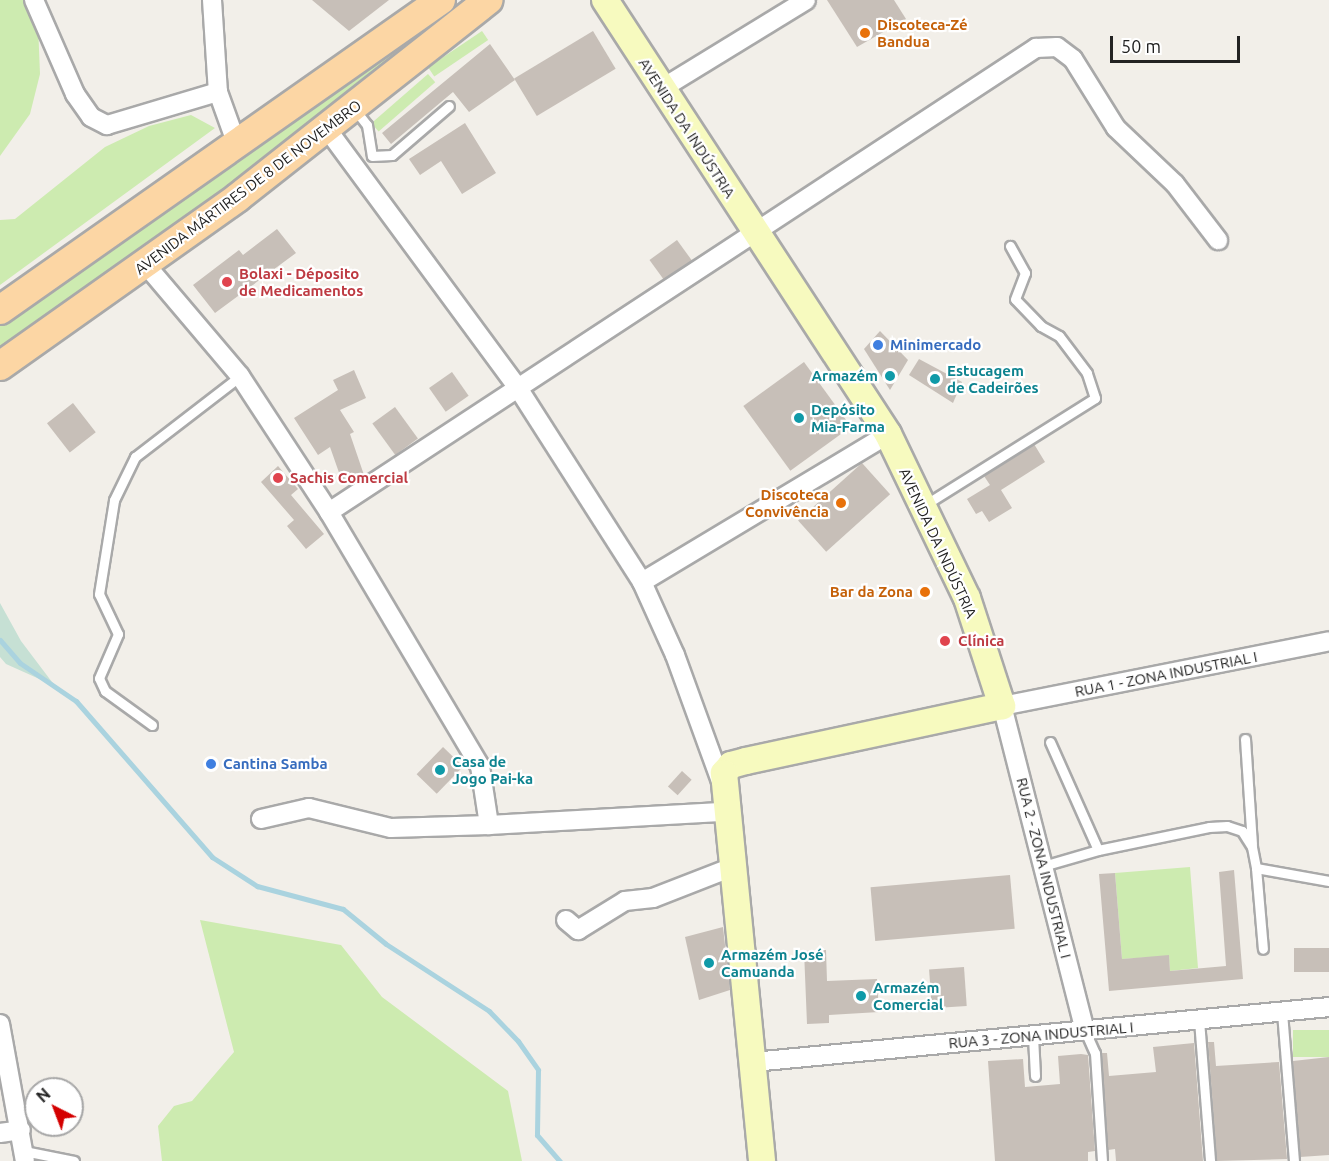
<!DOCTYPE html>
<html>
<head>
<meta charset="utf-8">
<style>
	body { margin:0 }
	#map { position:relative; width:1329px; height:1161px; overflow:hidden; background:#f2efe9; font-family:Ubuntu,sans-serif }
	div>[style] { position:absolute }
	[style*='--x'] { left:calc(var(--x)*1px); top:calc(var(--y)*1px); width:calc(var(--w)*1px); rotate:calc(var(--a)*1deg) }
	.grass>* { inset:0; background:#cdebb0; transform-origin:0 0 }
	.wetland>* { inset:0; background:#c6e0d4 }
	.stream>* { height:5px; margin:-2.5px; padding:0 2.5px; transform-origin:2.5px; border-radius:2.5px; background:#aad3df }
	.building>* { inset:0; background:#c7bfb8; transform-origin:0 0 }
	.roads { filter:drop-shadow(2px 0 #a9a9a9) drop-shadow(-2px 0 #a9a9a9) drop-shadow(0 2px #a9a9a9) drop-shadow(0 -2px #a9a9a9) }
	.lane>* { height:9px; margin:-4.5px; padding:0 4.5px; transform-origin:4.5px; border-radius:4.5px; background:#fff }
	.street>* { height:18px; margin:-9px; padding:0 9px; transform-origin:9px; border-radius:9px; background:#fff }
	.secondary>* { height:26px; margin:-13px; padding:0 13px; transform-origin:13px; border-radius:13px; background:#f7fabf }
	.primary>* { height:28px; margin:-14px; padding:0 14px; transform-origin:14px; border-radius:14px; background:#fcd6a4 }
	.dots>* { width:16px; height:16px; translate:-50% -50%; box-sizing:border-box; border:3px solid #fff; border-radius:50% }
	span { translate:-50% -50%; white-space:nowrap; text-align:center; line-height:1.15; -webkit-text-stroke:4.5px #fff; paint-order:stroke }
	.food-label { font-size:15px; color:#c56008; font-weight:700 }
	.left { translate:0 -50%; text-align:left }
	.right { translate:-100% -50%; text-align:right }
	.street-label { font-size:15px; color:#222 }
	.health-label { font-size:15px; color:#be3a42; font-weight:700 }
	.shop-label { font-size:15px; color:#366cbe; font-weight:700 }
	.culture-label { font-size:15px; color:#0d838f; font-weight:700 }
	.north { position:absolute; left:24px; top:1077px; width:60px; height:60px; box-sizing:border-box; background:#fff; border:2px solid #a7a7a7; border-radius:50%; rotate:318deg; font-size:16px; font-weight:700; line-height:24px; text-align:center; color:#222 }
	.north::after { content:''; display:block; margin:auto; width:21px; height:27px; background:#d40000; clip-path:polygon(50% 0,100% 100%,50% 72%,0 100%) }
	.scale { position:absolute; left:1110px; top:36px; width:130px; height:27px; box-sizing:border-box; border:3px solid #222; border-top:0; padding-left:8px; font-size:18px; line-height:21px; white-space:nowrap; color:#222; -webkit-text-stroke:4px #fff; paint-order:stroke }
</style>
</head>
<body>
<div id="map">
	<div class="grass">
		<i style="clip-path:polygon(0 0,37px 0,40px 74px,30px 114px,0 156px)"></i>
		<i style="clip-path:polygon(463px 0,466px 0,317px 124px,0 352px,0 324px)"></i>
		<i style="left:482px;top:31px;width:11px;height:65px;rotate:56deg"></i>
		<i style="left:428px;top:74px;width:11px;height:75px;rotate:49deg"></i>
		<i style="clip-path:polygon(191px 115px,215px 128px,0 285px,0 220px,15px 219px,105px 147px,149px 126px)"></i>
		<i style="clip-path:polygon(1190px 867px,1198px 968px,1170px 971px,1169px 956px,1122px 959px,1115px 873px)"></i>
		<i style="clip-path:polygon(200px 920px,341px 945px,382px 997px,508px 1091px,522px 1161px,162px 1161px,158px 1126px,174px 1106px,192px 1101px,234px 1052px)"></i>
		<i style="left:1329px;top:1030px;width:27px;height:36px;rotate:90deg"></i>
	</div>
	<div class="wetland">
		<i style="clip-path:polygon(0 603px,21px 641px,55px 686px,6px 664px,0 657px)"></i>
	</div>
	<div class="stream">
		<i style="--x:0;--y:640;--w:30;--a:49"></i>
		<i style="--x:20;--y:663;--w:68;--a:34.2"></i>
		<i style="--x:76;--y:701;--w:207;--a:48.9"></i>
		<i style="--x:212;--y:857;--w:54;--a:32.8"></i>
		<i style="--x:257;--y:886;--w:89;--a:15"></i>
		<i style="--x:343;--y:909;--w:55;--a:39.1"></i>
		<i style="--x:386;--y:944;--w:123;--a:33"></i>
		<i style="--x:489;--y:1011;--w:42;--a:46"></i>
		<i style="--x:518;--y:1041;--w:35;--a:55"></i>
		<i style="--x:538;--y:1070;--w:65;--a:90.9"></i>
		<i style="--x:537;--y:1135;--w:35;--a:49"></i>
	</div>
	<div class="building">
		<i style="clip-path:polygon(312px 0,389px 0,349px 31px)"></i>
		<i style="clip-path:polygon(827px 0,894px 0,906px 19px,857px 47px)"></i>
		<i style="left:593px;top:31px;width:44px;height:92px;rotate:59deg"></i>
		<i style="clip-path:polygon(490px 44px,515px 80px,469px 112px,453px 92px,391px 144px,382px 133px)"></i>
		<i style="clip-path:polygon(465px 123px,496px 173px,462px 194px,441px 161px,420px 175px,409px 159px)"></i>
		<i style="clip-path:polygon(277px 229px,296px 253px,215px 313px,193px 285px,239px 250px,243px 255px)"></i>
		<i style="left:677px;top:240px;width:26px;height:34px;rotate:54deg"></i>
		<i style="clip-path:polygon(880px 331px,908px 360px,890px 390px,864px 349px)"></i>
		<i style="clip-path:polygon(919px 359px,962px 382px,953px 403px,909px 375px)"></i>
		<i style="left:804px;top:362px;width:80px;height:75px;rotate:54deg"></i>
		<i style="clip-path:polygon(354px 370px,366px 398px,340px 410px,354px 432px,350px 434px,364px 475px,343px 484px,330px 447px,318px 455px,294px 418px,338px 390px,333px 380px)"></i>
		<i style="left:452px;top:372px;width:29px;height:28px;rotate:55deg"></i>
		<i style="left:73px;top:403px;width:37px;height:33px;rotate:52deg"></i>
		<i style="left:395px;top:407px;width:39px;height:28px;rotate:54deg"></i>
		<i style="clip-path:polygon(1034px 444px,1045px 462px,1001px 490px,1012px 508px,989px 522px,982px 511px,976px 514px,967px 499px,990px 485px,984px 476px)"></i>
		<i style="left:862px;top:463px;width:42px;height:86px;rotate:48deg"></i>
		<i style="clip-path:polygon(278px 466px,298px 489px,291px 495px,324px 534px,306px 549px,287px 526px,294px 520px,261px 482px)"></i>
		<i style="left:443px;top:747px;width:28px;height:38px;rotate:44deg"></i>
		<i style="left:682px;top:771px;width:13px;height:21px;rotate:42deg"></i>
		<i style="clip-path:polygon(1234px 870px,1243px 979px,1109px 991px,1099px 874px,1115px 873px,1122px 959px,1169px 955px,1170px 971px,1226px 966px,1219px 872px)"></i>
		<i style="left:1010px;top:875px;width:54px;height:140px;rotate:85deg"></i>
		<i style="clip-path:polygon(723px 927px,730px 990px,699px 1000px,685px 937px)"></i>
		<i style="left:1329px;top:948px;width:24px;height:35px;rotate:90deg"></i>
		<i style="clip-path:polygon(826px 950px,827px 981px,877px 979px,879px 1012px,829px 1015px,829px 1023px,807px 1024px,804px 951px)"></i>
		<i style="left:964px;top:967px;width:39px;height:35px;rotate:86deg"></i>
		<i style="clip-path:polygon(1208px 1042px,1214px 1042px,1216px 1066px,1279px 1062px,1287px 1159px,1217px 1161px)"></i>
		<i style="clip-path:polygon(1194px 1043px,1203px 1161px,1116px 1161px,1115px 1149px,1108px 1150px,1102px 1053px,1107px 1053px,1109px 1076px,1156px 1072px,1153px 1047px)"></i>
		<i style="clip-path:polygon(1081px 1054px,1088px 1055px,1095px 1151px,1088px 1152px,1088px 1161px,995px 1161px,988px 1061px,1023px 1059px,1025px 1087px,1060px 1084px,1058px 1056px)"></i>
		<i style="clip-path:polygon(1329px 1057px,1329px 1155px,1300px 1157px,1293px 1061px)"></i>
	</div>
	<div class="roads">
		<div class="lane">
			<i style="--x:356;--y:111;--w:18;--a:52"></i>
			<i style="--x:367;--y:125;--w:31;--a:81"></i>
			<i style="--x:372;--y:156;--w:20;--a:-3"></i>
			<i style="--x:392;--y:155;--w:75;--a:-40.7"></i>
			<i style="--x:923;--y:506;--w:203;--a:-32.1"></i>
			<i style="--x:1095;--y:398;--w:26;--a:-108"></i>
			<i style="--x:1087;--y:373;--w:46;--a:-127.1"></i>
			<i style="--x:1059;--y:336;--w:21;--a:-151"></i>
			<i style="--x:1041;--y:326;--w:37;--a:-134"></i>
			<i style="--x:1015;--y:299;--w:28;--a:-69"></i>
			<i style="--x:1025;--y:273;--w:31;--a:-119"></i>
			<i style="--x:152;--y:725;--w:58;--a:-144.1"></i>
			<i style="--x:105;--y:691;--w:14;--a:-115"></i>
			<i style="--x:99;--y:678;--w:48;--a:-66.6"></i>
			<i style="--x:118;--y:634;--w:44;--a:-115.4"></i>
			<i style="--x:99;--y:594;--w:95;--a:-80.9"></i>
			<i style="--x:114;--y:500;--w:48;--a:-64"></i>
			<i style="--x:135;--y:457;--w:133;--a:-37.6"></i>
			<i style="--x:1245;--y:739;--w:105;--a:86.2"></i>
			<i style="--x:1050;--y:742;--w:118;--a:66"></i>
			<i style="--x:1043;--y:866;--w:57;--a:-16.2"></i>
			<i style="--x:1098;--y:850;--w:113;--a:-11.7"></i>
			<i style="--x:1209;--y:827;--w:18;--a:-3"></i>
			<i style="--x:1227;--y:826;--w:16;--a:18"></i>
			<i style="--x:1242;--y:831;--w:19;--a:58"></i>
			<i style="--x:1252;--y:847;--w:21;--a:79"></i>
			<i style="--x:1256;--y:868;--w:81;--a:85.1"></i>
			<i style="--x:1256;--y:868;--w:74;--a:10.1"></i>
			<i style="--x:1282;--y:1012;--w:149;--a:85.4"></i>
			<i style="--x:1199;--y:1020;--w:141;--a:85.5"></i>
			<i style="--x:1085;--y:1031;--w:24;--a:66"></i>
			<i style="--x:1095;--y:1053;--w:108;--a:86.3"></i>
			<i style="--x:1033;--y:1036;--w:40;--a:87.1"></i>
			<i style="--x:24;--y:1151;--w:51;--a:11.3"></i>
		</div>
		<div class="street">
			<i style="--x:34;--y:0;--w:103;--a:66.4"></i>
			<i style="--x:75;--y:94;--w:28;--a:55"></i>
			<i style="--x:91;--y:117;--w:18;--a:27"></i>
			<i style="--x:107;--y:125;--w:116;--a:-16.6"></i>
			<i style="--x:212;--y:0;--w:92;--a:86.3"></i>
			<i style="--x:218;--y:92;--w:53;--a:70.2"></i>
			<i style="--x:661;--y:89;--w:170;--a:-31.5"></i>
			<i style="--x:327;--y:129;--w:322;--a:53.6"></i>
			<i style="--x:518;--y:388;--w:230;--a:57.4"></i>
			<i style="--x:642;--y:582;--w:80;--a:65.7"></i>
			<i style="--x:675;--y:655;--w:137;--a:70"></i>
			<i style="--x:146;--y:265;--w:145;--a:49.7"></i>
			<i style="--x:240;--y:376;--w:163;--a:56.8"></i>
			<i style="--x:329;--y:512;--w:295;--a:59.3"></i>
			<i style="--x:480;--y:766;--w:60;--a:81.3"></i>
			<i style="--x:489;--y:825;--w:236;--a:-3.2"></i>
			<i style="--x:329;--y:512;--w:846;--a:-33.28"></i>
			<i style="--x:1036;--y:48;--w:21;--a:-3"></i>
			<i style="--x:1057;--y:47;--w:20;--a:37"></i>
			<i style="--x:1073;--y:59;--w:81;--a:58.1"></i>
			<i style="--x:1116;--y:128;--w:81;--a:43.5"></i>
			<i style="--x:1175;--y:184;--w:71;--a:52.5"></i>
			<i style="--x:642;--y:582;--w:287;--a:-31"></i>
			<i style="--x:261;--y:819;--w:49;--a:-12.9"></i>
			<i style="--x:309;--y:808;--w:84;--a:13.7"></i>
			<i style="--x:391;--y:828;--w:98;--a:-1.8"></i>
			<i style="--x:566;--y:920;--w:16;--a:40"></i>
			<i style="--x:578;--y:930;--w:55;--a:-31.7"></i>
			<i style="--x:625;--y:901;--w:28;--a:-6"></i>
			<i style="--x:653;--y:898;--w:83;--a:-21.3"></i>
			<i style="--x:0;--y:1024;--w:139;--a:79.7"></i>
			<i style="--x:1085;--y:1031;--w:335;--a:-104.3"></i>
			<i style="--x:1002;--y:706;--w:333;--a:-11.2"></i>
			<i style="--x:753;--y:1062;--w:579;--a:-5.45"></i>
			<i style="--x:0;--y:1133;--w:21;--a:-8"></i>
		</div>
		<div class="secondary">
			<i style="--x:605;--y:0;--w:518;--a:56.89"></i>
			<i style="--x:888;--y:434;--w:182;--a:64.3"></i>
			<i style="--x:967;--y:598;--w:114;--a:72"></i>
			<i style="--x:1002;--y:706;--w:262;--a:167.9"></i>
			<i style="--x:746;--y:761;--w:16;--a:165"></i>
			<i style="--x:731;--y:765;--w:11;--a:131"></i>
			<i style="--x:724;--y:773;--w:390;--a:84.4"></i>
		</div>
		<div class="primary">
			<i style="--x:0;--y:310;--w:539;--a:-35.11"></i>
			<i style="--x:0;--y:366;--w:291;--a:-35.3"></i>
			<i style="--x:237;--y:198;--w:320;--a:-38.2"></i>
		</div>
	</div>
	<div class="dots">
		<i style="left:865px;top:33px;background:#e8710a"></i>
		<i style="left:227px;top:282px;background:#e0444e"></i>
		<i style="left:878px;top:345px;background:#3f7fe0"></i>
		<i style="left:890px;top:376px;background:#0f9aa8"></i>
		<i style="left:935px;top:379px;background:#0f9aa8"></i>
		<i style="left:799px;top:418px;background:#0f9aa8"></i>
		<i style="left:278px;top:478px;background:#e0444e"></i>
		<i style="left:841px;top:503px;background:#e8710a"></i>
		<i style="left:925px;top:592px;background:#e8710a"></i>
		<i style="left:945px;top:641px;background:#e0444e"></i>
		<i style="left:211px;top:764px;background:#3f7fe0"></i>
		<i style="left:440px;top:770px;background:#0f9aa8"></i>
		<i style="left:709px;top:963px;background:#0f9aa8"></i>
		<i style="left:861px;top:996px;background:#0f9aa8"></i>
	</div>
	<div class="food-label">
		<span class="left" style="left:877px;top:33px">Discoteca-Zé<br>Bandua</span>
		<span class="right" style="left:829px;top:503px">Discoteca<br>Convivência</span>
		<span class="right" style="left:913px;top:592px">Bar da Zona</span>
	</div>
	<div class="street-label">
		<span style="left:687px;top:128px;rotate:57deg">AVENIDA DA INDÚSTRIA</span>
		<span style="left:248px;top:187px;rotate:-37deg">AVENIDA MÁRTIRES DE 8 DE NOVEMBRO</span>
		<span style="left:938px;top:543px;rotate:65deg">AVENIDA DA INDÚSTRIA</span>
		<span style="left:1166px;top:674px;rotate:-11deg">RUA 1 - ZONA INDUSTRIAL I</span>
		<span style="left:1044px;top:868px;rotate:76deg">RUA 2 - ZONA INDUSTRIAL I</span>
		<span style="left:1041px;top:1035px;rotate:-5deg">RUA 3 - ZONA INDUSTRIAL I</span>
	</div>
	<div class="health-label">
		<span class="left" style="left:239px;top:282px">Bolaxi - Déposito<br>de Medicamentos</span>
		<span class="left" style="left:290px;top:478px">Sachis Comercial</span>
		<span class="left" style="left:958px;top:641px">Clínica</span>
	</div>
	<div class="shop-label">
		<span class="left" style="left:890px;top:345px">Minimercado</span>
		<span class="left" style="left:223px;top:764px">Cantina Samba</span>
	</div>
	<div class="culture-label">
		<span class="left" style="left:947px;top:379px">Estucagem<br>de Cadeirões</span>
		<span class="right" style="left:878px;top:376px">Armazém</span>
		<span class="left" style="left:811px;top:418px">Depósito<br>Mia-Farma</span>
		<span class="left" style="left:452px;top:770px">Casa de<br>Jogo Pai-ka</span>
		<span class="left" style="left:721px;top:963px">Armazém José<br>Camuanda</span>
		<span class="left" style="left:873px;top:996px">Armazém<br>Comercial</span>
	</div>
	<div class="north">N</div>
	<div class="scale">50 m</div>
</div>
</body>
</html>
